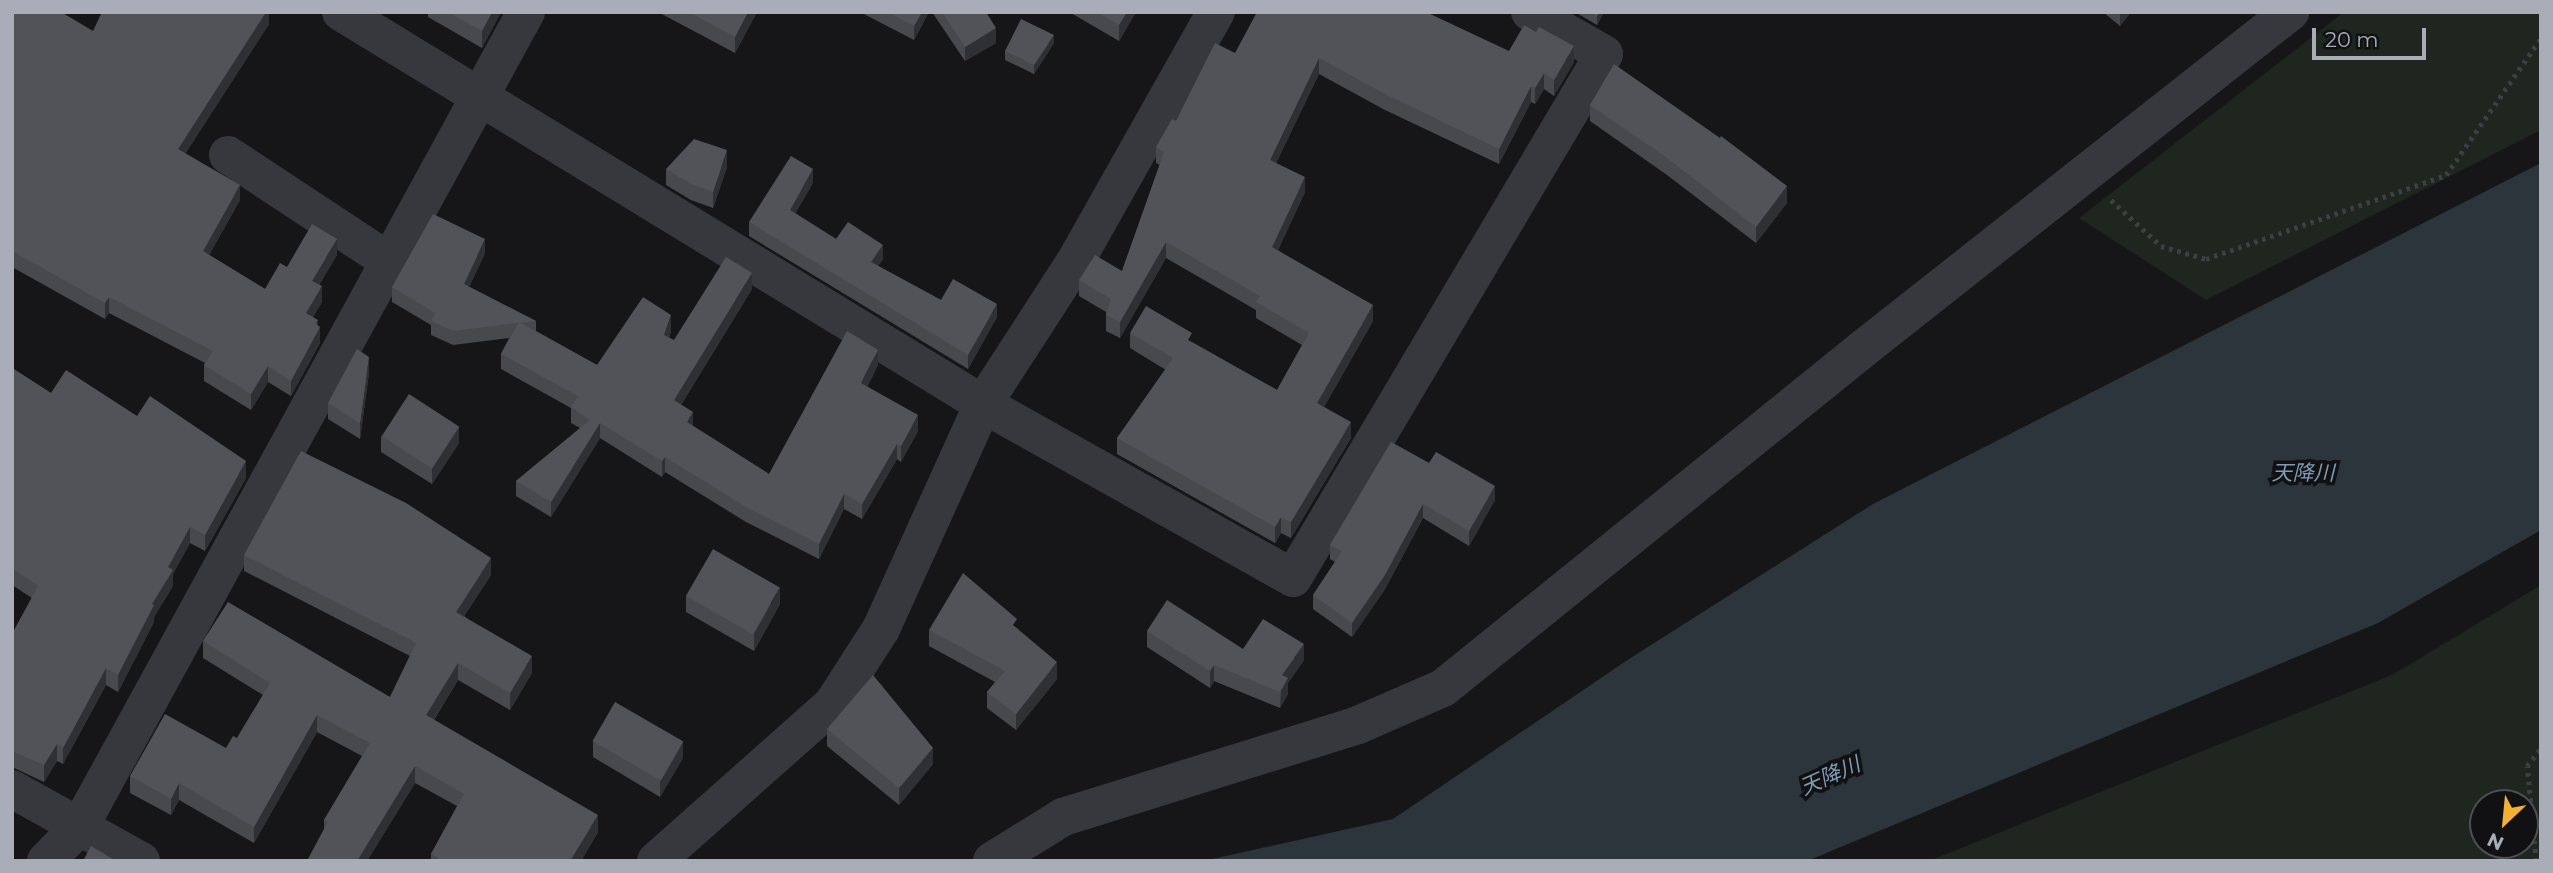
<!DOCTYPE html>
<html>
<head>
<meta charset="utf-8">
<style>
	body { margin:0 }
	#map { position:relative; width:2553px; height:873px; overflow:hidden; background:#161618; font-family:Montserrat,"Noto Sans JP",sans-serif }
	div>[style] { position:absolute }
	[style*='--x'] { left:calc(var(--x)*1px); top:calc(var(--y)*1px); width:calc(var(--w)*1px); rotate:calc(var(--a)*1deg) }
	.green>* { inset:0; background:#1e261f }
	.water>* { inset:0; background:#2c353c }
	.path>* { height:4.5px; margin-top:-2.25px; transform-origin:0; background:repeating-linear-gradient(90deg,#3d3f44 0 3.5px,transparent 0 8.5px) }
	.minor>* { height:38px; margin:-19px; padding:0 19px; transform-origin:19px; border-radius:19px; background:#37383d }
	.wall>* { inset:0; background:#47494d }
	.shaded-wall>* { inset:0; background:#2f3033 }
	.building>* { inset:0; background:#525359; transform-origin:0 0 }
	span { translate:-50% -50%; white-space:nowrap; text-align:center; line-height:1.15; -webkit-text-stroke:7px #111113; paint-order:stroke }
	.water-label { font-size:21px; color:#7f9bb3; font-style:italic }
	.frame { position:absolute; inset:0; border:14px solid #a8adb8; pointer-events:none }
	.north { position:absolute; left:2469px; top:789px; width:70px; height:70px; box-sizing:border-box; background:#111113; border:2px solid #4d4f55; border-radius:50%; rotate:206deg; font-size:19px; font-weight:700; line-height:28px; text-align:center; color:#a8adb8 }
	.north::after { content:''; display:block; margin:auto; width:24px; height:32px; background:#f2b134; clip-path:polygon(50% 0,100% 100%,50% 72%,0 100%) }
	.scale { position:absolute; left:2312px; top:28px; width:114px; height:32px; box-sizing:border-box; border:4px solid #a8adb8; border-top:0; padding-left:9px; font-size:21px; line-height:24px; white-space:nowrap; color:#a8adb8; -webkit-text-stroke:5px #111113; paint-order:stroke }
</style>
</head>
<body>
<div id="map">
	<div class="green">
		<i style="clip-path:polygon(2344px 12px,2541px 12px,2541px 130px,2206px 300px,2079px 218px)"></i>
		<i style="clip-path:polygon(evenodd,2541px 585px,2541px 861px,1929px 861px,2394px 674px,2541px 585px,2483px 803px,2525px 803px,2525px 845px,2483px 845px,2483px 803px)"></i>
	</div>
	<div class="water">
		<i style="clip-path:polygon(2541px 163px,2541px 530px,2378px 623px,1807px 861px,1203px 861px,1393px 819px,1629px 659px,1873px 504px)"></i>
	</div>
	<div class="path">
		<i style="--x:2111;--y:200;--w:68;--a:42.6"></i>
		<i style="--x:2161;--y:246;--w:47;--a:16.1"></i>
		<i style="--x:2206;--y:259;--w:254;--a:-19.3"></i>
		<i style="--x:2446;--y:175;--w:167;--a:-55.3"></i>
		<i style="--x:2536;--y:861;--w:95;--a:-95.4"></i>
		<i style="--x:2527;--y:766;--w:23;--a:-52"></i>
	</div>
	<div class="minor">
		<i style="--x:341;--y:12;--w:752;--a:31.41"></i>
		<i style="--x:983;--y:404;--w:355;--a:29.3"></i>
		<i style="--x:1293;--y:578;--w:609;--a:-59.31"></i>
		<i style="--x:1604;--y:54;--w:85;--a:-150.4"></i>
		<i style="--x:228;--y:155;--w:193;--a:33.4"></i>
		<i style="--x:12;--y:789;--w:148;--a:29.2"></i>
		<i style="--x:46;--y:861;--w:49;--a:-45.8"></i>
		<i style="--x:80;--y:826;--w:928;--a:-61.28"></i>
		<i style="--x:656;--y:861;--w:235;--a:-41.6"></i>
		<i style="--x:832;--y:705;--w:90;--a:-57.2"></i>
		<i style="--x:881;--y:629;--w:247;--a:-65.6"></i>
		<i style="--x:983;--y:404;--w:169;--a:-57.1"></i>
		<i style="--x:1075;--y:262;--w:287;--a:-60.6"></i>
		<i style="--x:992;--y:861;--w:84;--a:-31.8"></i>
		<i style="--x:1063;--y:817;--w:309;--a:-17.3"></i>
		<i style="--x:1358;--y:725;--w:93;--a:-23.5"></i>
		<i style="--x:1443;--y:688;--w:541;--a:-38.92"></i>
		<i style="--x:1864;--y:348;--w:543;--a:-38.26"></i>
	</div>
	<div class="wall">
		<i style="clip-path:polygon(12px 12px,93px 31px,269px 12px,269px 24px,185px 154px,240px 200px,209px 255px,265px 289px,287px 267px,337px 255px,319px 285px,322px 302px,313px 317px,318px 326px,320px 343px,291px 396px,268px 382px,251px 410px,204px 381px,204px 365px,205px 363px,109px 313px,105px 319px,12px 267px)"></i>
		<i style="clip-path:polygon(428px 12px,501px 12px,482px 48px,428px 17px)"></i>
		<i style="clip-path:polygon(658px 12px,757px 12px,735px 53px)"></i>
		<i style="clip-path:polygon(860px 12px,929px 12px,914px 40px)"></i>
		<i style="clip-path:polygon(932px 12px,986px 12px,996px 43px,965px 61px)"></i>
		<i style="clip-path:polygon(1071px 12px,1136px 12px,1119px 41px,1071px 13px)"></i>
		<i style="clip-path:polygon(1575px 12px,1604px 12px,1597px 25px)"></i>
		<i style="clip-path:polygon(2103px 12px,2131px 12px,2120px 26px)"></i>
		<i style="clip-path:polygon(1054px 43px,1034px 74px,1005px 60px,1005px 51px)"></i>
		<i style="clip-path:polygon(1509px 51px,1574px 62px,1554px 96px,1544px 89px,1535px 104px,1531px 102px,1499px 164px,1385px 110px,1319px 74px,1276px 163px,1305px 192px,1278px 250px,1373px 321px,1324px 407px,1351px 438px,1291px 538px,1281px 533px,1275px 543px,1117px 454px,1117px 438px,1166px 370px,1130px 348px,1130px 333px,1192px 342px,1277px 390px,1302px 345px,1256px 318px,1256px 310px,1166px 258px,1120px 338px,1106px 331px,1106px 312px,1079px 296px,1079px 280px,1122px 271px,1160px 165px,1156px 163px,1156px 147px,1176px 121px,1235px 53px)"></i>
		<i style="clip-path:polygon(1590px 105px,1787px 203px,1756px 243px,1667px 175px,1590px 121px)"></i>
		<i style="clip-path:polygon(727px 167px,713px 208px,691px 200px,666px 185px,666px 169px)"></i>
		<i style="clip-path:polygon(813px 183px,795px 213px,836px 239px,883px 259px,878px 266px,941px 300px,997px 317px,968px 369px,749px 236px,749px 222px)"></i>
		<i style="clip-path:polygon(485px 253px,469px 287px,536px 321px,536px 331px,597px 365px,671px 331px,669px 338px,674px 340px,752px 289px,681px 405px,693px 426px,769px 474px,878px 365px,867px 387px,918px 431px,901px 462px,897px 459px,862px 519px,844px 509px,819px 559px,746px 522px,665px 472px,662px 477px,600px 438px,551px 517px,516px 496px,516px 481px,580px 428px,571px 423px,571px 408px,501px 369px,501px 354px,509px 338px,453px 345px,431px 335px,431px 325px,392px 302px,392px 287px)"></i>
		<i style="clip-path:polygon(12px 368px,51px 393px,137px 416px,246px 478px,205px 551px,190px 543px,173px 574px,173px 586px,154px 617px,154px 622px,118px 692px,106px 685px,63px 764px,57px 761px,44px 782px,12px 767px,12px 634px,32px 598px,12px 585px)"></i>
		<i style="clip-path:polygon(369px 373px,360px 439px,328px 419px,328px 403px)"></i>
		<i style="clip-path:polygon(381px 436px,459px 443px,432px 484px,381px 452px)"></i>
		<i style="clip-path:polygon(1391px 442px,1495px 500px,1469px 546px,1423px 518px,1385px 589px,1352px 637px,1313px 609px,1313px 595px,1335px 562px,1330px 559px,1330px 545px)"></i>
		<i style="clip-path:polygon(244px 555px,491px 575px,464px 616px,532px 673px,510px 710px,458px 680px,434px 720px,598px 832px,581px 861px,431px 861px,431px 854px,457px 806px,415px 783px,367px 861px,307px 861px,324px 829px,324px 820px,362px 756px,317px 732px,254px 843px,179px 800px,171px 815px,130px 793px,130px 776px,226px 748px,237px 738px,263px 695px,203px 658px,203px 641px,390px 697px,410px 656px,244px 571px)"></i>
		<i style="clip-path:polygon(686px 596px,780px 604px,754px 651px,686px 612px)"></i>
		<i style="clip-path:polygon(1017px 628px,1057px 679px,1016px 730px,987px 708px,987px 692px,995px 682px,929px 646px,929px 630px)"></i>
		<i style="clip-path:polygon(1147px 631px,1243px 649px,1304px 660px,1288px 683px,1288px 694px,1280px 708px,1214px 681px,1210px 688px,1147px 647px)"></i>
		<i style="clip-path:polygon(827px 729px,933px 764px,899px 805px,827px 746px)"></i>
		<i style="clip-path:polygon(593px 741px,683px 758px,660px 797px,593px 757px)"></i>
	</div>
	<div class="shaded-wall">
		<i style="clip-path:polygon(266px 12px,269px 12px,269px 24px,178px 165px,178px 149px)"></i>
		<i style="clip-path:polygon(492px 12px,501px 12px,482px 48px,482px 31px)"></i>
		<i style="clip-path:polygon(748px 12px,757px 12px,735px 53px,735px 37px)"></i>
		<i style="clip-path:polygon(922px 12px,929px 12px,914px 40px,914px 26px)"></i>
		<i style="clip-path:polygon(1127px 12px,1136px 12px,1119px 41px,1119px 25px)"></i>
		<i style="clip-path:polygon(1599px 12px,1604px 12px,1597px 25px,1597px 16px)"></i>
		<i style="clip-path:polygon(2120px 12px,2131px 12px,2120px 26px)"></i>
		<i style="clip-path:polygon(996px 28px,996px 43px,965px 61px,965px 47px)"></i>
		<i style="clip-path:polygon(1054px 35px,1054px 43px,1034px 74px,1034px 65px)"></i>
		<i style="clip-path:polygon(1574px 46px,1574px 62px,1554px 96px,1554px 80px)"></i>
		<i style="clip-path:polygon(1319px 58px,1319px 74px,1270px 176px,1270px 160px)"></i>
		<i style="clip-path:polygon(1544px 73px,1544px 89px,1535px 104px,1535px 88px)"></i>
		<i style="clip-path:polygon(1531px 86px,1531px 102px,1499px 164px,1499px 149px)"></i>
		<i style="clip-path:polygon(727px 150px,727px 167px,713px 208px,713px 192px)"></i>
		<i style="clip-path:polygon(813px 169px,813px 183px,790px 223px,790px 210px)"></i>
		<i style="clip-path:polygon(1305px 177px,1305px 192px,1272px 263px,1272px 247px)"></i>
		<i style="clip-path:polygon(240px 185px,240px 200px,203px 266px,203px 251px)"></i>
		<i style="clip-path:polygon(1787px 186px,1787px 203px,1756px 243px,1756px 227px)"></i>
		<i style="clip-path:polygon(337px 239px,337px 255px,312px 296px,312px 281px)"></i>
		<i style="clip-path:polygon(485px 239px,485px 253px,464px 298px,464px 284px)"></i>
		<i style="clip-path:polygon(1166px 242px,1166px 258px,1120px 338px,1120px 322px)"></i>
		<i style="clip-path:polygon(883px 245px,883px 259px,871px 276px,871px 262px)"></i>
		<i style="clip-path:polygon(752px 273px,752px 289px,674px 416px,674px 400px)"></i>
		<i style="clip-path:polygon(322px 286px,322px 302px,306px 329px,306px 313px)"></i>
		<i style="clip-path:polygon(109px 297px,109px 313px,105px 319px,105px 303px)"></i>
		<i style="clip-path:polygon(997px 304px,997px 317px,968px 369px,968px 355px)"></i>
		<i style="clip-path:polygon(1373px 305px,1373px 321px,1317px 419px,1317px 403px)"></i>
		<i style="clip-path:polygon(671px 315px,671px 331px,664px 351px,664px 335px)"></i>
		<i style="clip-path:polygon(318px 320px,318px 330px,320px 327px,320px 343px,291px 396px,291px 381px)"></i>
		<i style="clip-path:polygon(878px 350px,878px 365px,861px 399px,861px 383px)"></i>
		<i style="clip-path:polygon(369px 357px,369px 373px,360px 439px,360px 423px)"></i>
		<i style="clip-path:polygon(268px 366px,268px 382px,251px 410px,251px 394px)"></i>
		<i style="clip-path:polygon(693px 412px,693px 428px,687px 422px)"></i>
		<i style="clip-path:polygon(918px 415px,918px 431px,901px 462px,901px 446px)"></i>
		<i style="clip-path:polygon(1351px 422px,1351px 438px,1291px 538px,1291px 522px)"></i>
		<i style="clip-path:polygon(600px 423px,600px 438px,551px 517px,551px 502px)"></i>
		<i style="clip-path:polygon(459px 427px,459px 443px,432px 484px,432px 467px)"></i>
		<i style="clip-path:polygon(897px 444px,897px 459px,862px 519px,862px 504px)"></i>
		<i style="clip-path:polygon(665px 457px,665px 472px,662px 477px,662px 461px)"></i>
		<i style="clip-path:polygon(246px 461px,246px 478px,205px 551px,205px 535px)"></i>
		<i style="clip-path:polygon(1495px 486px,1495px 500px,1469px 546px,1469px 531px)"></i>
		<i style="clip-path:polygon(844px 494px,844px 509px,819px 559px,819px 544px)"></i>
		<i style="clip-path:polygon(1423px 504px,1423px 518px,1385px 589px,1352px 637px,1352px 623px)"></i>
		<i style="clip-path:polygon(1281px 517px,1281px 533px,1275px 543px,1275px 527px)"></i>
		<i style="clip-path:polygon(190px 527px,190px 543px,173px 574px,173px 586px,154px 617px,154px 622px,118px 692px,118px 675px,168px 567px)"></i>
		<i style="clip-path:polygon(491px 558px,491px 575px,456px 629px,456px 612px)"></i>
		<i style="clip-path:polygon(780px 587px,780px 604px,754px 651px,754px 634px)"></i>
		<i style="clip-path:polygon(1304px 644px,1304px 660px,1288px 683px,1288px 694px,1280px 708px,1282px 675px)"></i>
		<i style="clip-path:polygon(532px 656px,532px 673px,510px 710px,510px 693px)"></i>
		<i style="clip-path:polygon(1057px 662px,1057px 679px,1016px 730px,1016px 714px)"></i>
		<i style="clip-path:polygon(458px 663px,458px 680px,426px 732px,426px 715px)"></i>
		<i style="clip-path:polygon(1214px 665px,1214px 681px,1210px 688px,1210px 671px)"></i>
		<i style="clip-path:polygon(106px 668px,106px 685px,63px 764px,63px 748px)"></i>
		<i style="clip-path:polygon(317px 715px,317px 732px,254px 843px,254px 827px)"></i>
		<i style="clip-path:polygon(683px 742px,683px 758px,660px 797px,660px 780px)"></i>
		<i style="clip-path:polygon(57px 744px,57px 761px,44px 782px,44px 765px)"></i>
		<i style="clip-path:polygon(933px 748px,933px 764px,899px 805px,899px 788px)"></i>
		<i style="clip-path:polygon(415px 766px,415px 783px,367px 861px,357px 861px)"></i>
		<i style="clip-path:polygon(179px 783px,179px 800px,171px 815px,171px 799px)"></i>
		<i style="clip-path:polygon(598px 815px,598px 832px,581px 861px,570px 861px)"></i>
	</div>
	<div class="building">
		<i style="clip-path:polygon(12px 12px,61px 12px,93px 31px,102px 12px,266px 12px,178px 149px,240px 185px,203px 251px,265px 289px,280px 263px,287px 267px,312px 224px,337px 239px,312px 281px,322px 286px,306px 313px,318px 320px,316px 324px,320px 327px,291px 381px,268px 366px,251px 394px,204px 365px,213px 351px,109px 297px,105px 303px,12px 251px)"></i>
		<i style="clip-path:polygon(448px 12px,492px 12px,482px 31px)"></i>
		<i style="clip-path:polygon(689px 12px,748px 12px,735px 37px)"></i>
		<i style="clip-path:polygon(888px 12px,922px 12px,914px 26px)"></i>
		<i style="clip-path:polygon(942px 12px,986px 12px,996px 28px,965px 47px)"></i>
		<i style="clip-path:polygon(1097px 12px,1127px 12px,1119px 25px)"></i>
		<i style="clip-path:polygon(1257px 12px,1426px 12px,1509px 51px,1524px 25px,1536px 32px,1539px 27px,1574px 46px,1554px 80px,1544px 73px,1535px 88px,1531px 86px,1499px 149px,1385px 94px,1319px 58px,1270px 160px,1305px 177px,1272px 247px,1373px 305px,1317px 403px,1351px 422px,1291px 522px,1281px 517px,1275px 527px,1117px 438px,1173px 358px,1130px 333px,1146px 306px,1192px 333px,1188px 340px,1277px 390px,1309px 333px,1256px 302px,1260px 296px,1166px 242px,1120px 322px,1106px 315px,1111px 299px,1079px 280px,1095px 255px,1122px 271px,1164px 152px,1156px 147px,1172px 119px,1176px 121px,1215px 43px,1235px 53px)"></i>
		<i style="clip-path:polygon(1590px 12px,1599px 12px,1597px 16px)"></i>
		<i style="clip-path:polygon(1021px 19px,1054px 35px,1034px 65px,1005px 51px)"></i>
		<i style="clip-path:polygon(1614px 64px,1720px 138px,1721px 136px,1787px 186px,1756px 227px,1667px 158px,1590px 105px)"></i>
		<i style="clip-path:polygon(694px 139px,727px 150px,713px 192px,691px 184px,666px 169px)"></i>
		<i style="clip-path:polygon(791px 156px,813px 169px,790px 210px,836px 239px,848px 222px,883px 245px,871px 262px,941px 300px,953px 279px,997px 304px,968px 355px,749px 222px)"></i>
		<i style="clip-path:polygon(433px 214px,485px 239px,464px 284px,536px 321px,520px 323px,519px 322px,518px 323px,453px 331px,431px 321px,435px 313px,392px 287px)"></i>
		<i style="clip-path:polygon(726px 257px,752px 273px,674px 400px,693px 412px,687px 422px,769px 474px,847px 331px,878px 350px,861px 383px,918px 415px,901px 446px,897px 444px,862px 504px,844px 494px,819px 544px,746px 507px,665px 457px,662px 461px,600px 423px,551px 502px,516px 481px,590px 420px,571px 407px,578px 396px,501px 354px,519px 322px,597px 365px,643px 297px,671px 315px,664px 335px,674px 340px)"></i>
		<i style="clip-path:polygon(357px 349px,369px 357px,360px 423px,328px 403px)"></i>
		<i style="clip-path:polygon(12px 368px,51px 393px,66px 370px,137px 416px,150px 396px,246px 461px,205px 535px,190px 527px,168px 567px,173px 570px,152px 604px,154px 605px,118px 675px,106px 668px,63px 748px,57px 744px,44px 765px,12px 751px,12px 634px,38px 586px,12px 568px)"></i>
		<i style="left:409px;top:394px;width:60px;height:50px;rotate:33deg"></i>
		<i style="clip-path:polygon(1391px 442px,1429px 463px,1436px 452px,1495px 486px,1469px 531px,1423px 504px,1385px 575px,1352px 623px,1313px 595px,1342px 551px,1330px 545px)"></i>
		<i style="clip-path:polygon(301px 451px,406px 503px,491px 558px,456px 612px,532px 656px,510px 693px,458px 663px,426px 715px,598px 815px,570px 861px,443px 861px,431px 854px,464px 794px,415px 766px,357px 861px,307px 861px,328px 822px,324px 820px,370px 743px,317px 715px,254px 827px,179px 783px,171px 799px,130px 776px,165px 714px,226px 748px,233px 736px,237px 738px,270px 683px,203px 641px,228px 602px,390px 697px,416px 643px,244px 555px)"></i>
		<i style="left:713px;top:549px;width:77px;height:54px;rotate:30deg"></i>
		<i style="clip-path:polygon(963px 573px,1017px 619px,1013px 625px,1057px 662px,1016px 714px,987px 692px,1005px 671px,929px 630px)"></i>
		<i style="clip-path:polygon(1167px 600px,1243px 649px,1263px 619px,1304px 644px,1282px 675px,1288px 678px,1280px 692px,1214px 665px,1210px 671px,1147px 631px)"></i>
		<i style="clip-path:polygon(873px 675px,933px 748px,899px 788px,827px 729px)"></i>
		<i style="left:615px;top:702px;width:79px;height:45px;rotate:30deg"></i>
		<i style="clip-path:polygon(91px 846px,116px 861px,83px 861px)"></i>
	</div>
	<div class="water-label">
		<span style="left:2303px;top:473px">天降川</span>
		<span style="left:1830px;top:776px;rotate:-24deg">天降川</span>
	</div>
	<div class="frame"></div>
	<div class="north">N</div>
	<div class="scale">20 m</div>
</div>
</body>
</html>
